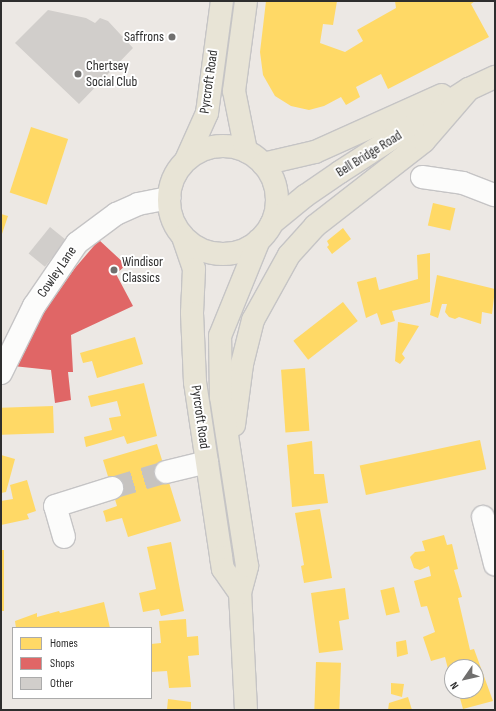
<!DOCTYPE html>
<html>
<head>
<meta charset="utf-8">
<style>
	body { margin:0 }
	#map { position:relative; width:496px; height:711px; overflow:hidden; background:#ece8e4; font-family:"Sofia Sans Condensed",sans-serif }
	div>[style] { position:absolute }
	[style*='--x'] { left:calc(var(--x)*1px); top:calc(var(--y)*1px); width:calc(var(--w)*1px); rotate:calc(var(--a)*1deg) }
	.homes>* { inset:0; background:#ffd966; transform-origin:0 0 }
	.shops>* { inset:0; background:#e06666 }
	.building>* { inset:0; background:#d1cecb; transform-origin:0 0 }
	.minor-tunnel>* { height:22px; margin-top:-11px; transform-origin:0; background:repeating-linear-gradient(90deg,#c6c3c0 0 22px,transparent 0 33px) }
	.roads { filter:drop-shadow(1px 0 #c5c4c5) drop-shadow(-1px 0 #c5c4c5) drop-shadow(0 1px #c5c4c5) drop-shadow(0 -1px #c5c4c5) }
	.minor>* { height:22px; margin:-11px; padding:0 11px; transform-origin:11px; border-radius:11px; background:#fcfcfb }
	.major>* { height:22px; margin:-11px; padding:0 11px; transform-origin:11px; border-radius:11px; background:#e8e4d6 }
	.major>.ring { margin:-11px; padding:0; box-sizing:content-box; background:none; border:22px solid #e8e4d6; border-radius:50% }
	.dots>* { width:11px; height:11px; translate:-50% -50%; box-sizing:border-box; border:2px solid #fff; border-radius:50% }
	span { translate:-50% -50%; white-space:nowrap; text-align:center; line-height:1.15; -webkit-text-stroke:4px #fff; paint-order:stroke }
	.poi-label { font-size:14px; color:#2e2e2e }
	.right { translate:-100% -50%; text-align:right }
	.left { translate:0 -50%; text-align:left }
	.street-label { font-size:14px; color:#2e2e2e }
	.frame { position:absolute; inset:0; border:2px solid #2e2e2e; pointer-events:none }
	.legend { position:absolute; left:12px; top:627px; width:140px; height:72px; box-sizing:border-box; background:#fff; border:1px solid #ababab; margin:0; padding:5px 7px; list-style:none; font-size:12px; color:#2e2e2e }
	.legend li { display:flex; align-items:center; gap:8px; height:20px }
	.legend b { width:20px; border:1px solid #ababab }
	.north { position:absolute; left:444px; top:659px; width:40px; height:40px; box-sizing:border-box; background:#fff; border:1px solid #ababab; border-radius:50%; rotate:236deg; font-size:11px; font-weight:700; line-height:16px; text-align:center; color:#2e2e2e }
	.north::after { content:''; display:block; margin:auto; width:14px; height:18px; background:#706f6e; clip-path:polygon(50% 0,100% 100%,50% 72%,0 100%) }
</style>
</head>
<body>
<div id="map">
	<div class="homes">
		<i style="clip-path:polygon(266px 1px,337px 1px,333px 25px,323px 24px,320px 43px,345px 52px,363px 41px,357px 30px,396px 8px,395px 1px,475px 1px,471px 4px,489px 37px,388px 89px,381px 74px,356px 87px,360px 97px,346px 105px,341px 97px,324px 106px,309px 110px,291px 106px,275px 96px,263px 75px,260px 52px)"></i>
		<i style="left:31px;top:127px;width:39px;height:69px;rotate:18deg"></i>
		<i style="left:433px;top:203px;width:23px;height:23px;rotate:13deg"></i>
		<i style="clip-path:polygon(1px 214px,8px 216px,1px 237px)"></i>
		<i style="clip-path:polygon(343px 228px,351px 239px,332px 254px,327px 247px,329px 245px,327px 241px)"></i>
		<i style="clip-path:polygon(430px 253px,430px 302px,392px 311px,395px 321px,381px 325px,377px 313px,366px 318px,357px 282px,376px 277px,379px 290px,418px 279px,417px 255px)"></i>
		<i style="clip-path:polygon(437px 275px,495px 289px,492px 314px,482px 312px,481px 324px,459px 317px,455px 319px,449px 317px,445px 312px,447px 304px,442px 304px,438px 318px,430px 315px)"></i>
		<i style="left:343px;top:302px;width:24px;height:63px;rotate:52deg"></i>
		<i style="clip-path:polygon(398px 322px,419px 326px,402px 354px,405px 358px,400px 364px,395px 361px)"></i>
		<i style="clip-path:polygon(135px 337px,143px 364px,97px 378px,92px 361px,83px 363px,80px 353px)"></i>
		<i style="left:305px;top:368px;width:63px;height:24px;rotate:86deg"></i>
		<i style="clip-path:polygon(144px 383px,157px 436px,127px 444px,124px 436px,86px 447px,84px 437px,112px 430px,109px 418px,121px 416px,117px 401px,91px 407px,88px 396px)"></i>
		<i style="left:53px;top:406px;width:27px;height:52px;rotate:88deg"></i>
		<i style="left:480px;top:440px;width:30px;height:123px;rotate:78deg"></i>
		<i style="clip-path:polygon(312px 441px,314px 474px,324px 474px,328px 503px,292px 507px,287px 445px)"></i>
		<i style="clip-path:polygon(157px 444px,181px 521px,128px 537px,122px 518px,106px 522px,105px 517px,103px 511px,117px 506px,103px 460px)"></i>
		<i style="clip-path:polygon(1px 455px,15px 459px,6px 492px,1px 493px)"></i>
		<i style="clip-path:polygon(27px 480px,36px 511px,27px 514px,29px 519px,1px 525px,1px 501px,13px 499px,10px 485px)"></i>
		<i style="clip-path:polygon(320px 509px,332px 578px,304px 583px,301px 566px,304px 565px,295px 513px)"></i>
		<i style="clip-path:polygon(444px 535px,447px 545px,452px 544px,458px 569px,454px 570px,462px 597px,458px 598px,470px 650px,474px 649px,493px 701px,463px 709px,458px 691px,476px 691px,476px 667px,452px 667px,451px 681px,445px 657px,431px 661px,423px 637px,435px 632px,427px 606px,421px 607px,414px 581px,431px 576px,429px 566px,420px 570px,414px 568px,410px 557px,415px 552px,425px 551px,422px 541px)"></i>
		<i style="clip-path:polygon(171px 542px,184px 611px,161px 616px,159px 609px,143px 612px,139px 593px,156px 589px,147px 547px)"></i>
		<i style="left:1px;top:550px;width:3px;height:61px"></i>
		<i style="left:394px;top:587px;width:26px;height:14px;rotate:77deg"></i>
		<i style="clip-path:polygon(345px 588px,349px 619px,339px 621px,343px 650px,319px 653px,311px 593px)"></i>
		<i style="clip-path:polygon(104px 602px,110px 628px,16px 628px,15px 621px,37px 613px,37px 617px,59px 611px,60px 613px)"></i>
		<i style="clip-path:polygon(186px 619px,187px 637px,198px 636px,199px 655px,188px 656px,191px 687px,169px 688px,167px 671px,151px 672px,151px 644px,161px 643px,159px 621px)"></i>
		<i style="clip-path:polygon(406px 640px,408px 654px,397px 657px,396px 642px)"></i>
		<i style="left:316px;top:662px;width:25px;height:48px;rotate:2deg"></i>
		<i style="clip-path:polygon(391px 683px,404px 684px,402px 697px,391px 694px)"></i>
		<i style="clip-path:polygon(408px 697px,412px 710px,388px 710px,389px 703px)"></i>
		<i style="clip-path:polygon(168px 699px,191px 702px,191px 710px,167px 710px)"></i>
	</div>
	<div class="shops">
		<i style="clip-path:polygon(99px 240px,126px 265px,116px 274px,133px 306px,71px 335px,73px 372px,68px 372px,71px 400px,55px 403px,51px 370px,13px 366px,28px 335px,75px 268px)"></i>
	</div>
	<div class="building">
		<i style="clip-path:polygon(48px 10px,86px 18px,95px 23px,100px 18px,108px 21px,133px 48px,79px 104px,15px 43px)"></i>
		<i style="left:50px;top:227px;width:21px;height:34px;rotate:39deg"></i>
	</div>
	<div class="minor-tunnel">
		<i style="--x:112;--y:488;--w:56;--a:-16.5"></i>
	</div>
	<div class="roads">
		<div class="minor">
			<i style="--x:422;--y:177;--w:41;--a:8.3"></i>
			<i style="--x:463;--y:183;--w:34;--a:21"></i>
			<i style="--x:1;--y:373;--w:75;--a:-63.8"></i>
			<i style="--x:34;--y:306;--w:76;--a:-55.7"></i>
			<i style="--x:77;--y:243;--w:49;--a:-36.6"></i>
			<i style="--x:116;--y:214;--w:24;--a:-24"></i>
			<i style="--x:138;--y:204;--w:32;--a:-11"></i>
			<i style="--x:166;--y:472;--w:42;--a:-13.7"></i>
			<i style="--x:483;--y:517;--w:49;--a:75.7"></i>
			<i style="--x:64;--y:537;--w:32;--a:-106"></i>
			<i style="--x:55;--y:506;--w:60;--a:-17.5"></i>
		</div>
		<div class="major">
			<i class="ring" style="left:169px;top:146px;width:86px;height:86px"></i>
			<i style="--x:246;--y:151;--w:61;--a:-101.3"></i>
			<i style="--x:234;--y:91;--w:91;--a:-82.4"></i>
			<i style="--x:186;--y:160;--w:51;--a:-65.9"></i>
			<i style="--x:207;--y:113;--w:113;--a:-82.4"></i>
			<i style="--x:263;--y:164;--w:53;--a:-13"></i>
			<i style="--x:315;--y:152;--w:139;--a:-24.2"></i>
			<i style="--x:272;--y:223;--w:43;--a:-39.3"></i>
			<i style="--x:305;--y:196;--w:42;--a:-34.4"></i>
			<i style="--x:340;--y:172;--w:153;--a:-32.8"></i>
			<i style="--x:469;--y:89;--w:29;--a:-25"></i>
			<i style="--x:183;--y:237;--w:34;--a:71"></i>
			<i style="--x:194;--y:269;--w:44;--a:92.6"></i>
			<i style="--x:192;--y:313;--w:69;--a:87.5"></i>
			<i style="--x:195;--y:382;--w:177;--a:81.5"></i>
			<i style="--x:221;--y:557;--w:12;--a:81"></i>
			<i style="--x:223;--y:569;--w:29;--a:55"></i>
			<i style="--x:234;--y:425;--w:62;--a:-82.5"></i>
			<i style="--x:242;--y:364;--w:45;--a:-76"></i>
			<i style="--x:253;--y:320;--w:74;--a:-61"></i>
			<i style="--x:289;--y:255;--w:39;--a:-48"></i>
			<i style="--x:315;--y:226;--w:138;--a:-37.9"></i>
			<i style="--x:424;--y:141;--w:69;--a:-49.1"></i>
			<i style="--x:246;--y:710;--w:117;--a:-92.9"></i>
			<i style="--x:240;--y:593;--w:28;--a:-75"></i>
			<i style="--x:247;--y:566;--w:171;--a:-98.7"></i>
			<i style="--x:221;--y:397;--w:61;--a:-90.9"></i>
			<i style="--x:220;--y:336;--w:104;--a:-67.9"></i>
		</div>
	</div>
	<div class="dots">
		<i style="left:172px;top:37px;background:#706f6e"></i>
		<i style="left:78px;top:74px;background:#706f6e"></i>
		<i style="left:114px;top:270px;background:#706f6e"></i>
	</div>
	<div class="poi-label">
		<span class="right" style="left:164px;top:37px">Saffrons</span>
		<span class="left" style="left:86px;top:74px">Chertsey<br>Social Club</span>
		<span class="left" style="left:122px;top:270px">Windisor<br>Classics</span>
	</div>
	<div class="street-label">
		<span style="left:209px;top:82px;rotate:-82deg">Pyrcroft Road</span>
		<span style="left:369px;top:154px;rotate:-32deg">Bell Bridge Road</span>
		<span style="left:57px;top:272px;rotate:-56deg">Cowley Lane</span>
		<span style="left:200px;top:417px;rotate:82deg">Pyrcroft Road</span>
	</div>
	<div class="frame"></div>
	<ul class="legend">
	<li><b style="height:11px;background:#ffd966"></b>Homes</li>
	<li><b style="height:11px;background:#e06666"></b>Shops</li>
	<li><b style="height:11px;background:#d1cecb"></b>Other</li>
	</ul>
	<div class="north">N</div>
</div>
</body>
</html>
